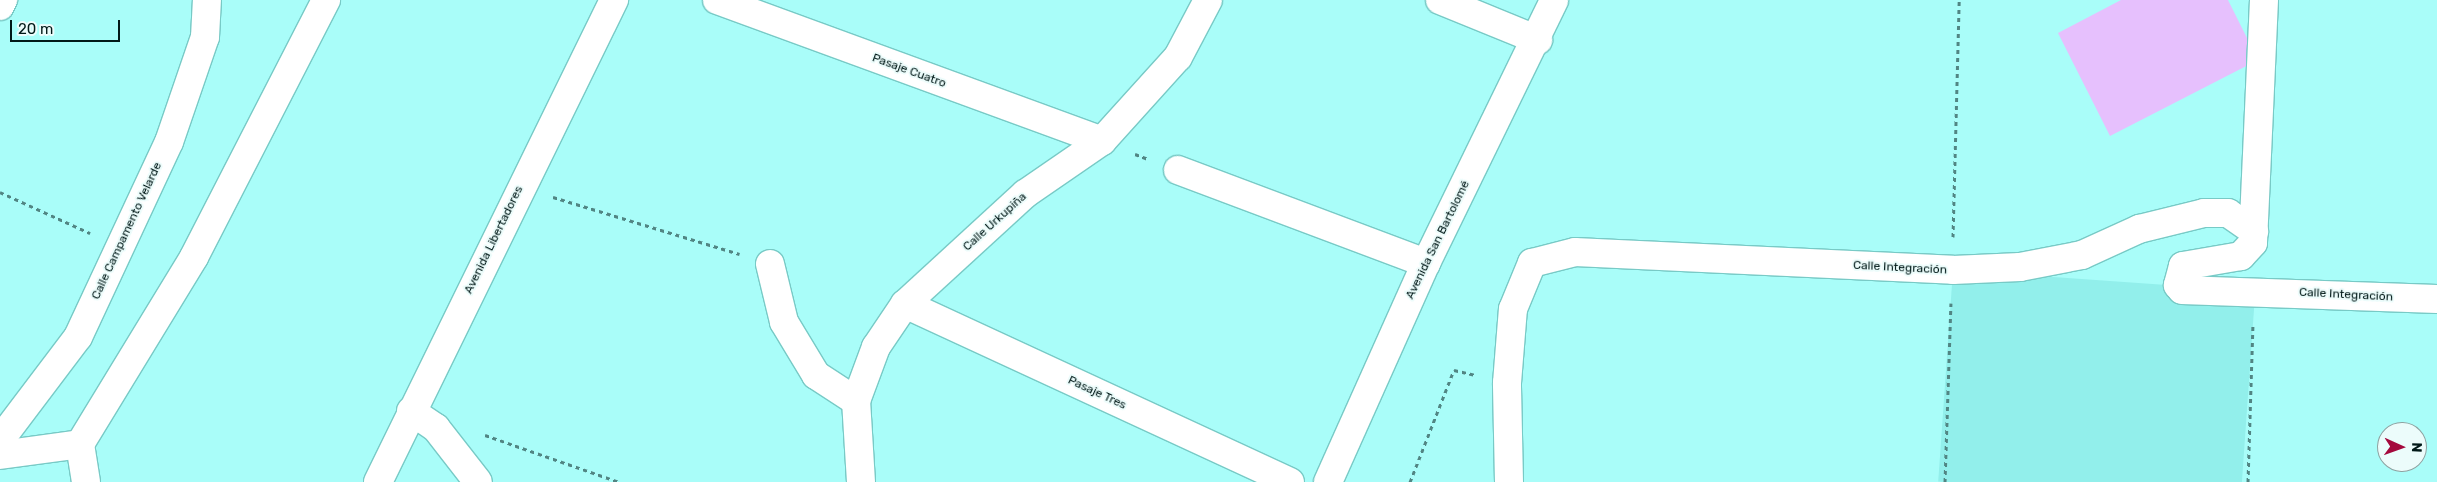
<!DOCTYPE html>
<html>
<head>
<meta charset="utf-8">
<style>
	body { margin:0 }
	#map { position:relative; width:2437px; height:482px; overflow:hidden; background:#a9fdf9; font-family:Rubik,sans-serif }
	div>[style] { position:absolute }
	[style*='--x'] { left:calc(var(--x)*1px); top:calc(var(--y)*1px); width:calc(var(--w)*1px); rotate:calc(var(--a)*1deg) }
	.built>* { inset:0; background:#92efeb; transform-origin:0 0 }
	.green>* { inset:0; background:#e6c0fd }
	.path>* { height:3px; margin-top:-1.5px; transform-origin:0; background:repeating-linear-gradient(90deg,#518583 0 4px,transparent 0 8px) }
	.roads { filter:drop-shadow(1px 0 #78cac6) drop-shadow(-1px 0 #78cac6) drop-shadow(0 1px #78cac6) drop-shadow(0 -1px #78cac6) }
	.street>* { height:28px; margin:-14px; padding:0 14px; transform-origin:14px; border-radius:14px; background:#fff }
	span { translate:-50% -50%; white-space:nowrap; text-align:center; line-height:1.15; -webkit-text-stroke:4px #ecfcfb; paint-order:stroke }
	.street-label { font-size:12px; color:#011918 }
	.north { position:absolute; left:2377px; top:422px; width:50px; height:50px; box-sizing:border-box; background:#ecfcfb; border:1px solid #8ea1a0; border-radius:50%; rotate:92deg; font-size:14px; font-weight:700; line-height:20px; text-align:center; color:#011918 }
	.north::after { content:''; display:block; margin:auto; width:18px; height:22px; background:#a4093d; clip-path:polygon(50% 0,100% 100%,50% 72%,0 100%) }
	.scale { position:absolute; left:10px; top:20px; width:110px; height:22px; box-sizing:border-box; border:2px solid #011918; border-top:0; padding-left:6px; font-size:15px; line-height:18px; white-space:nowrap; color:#011918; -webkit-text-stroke:4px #ecfcfb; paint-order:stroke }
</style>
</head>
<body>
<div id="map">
	<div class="built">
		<i style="left:1953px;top:270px;width:303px;height:212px;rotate:4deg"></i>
	</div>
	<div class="green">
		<i style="clip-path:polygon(2121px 0,2228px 0,2258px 60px,2110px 136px,2058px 33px)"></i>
	</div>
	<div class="path">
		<i style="--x:1135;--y:154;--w:14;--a:21"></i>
		<i style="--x:0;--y:192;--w:99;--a:24.5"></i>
		<i style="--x:553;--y:197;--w:195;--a:17"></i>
		<i style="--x:1953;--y:237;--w:237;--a:-88.5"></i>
		<i style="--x:485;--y:435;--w:142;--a:19.3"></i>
		<i style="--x:1410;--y:482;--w:120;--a:-68.6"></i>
		<i style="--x:1454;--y:370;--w:22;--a:13"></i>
		<i style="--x:1945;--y:482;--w:179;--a:-88.1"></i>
		<i style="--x:2248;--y:482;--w:156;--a:-88.2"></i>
	</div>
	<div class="roads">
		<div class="street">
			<i style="--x:717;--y:0;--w:410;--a:20.1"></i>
			<i style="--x:1440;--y:0;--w:106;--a:22.2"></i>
			<i style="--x:2264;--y:0;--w:243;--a:92.6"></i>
			<i style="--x:2253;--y:243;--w:18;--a:133"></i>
			<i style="--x:2241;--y:256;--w:59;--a:170.2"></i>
			<i style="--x:2183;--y:266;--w:20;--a:105"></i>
			<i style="--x:2178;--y:285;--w:6;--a:51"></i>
			<i style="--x:2182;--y:290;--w:255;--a:2"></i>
			<i style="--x:0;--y:6;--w:7;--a:-63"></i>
			<i style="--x:1178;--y:170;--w:265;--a:20.6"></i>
			<i style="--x:770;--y:264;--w:60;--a:76.4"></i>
			<i style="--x:784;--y:322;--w:62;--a:58.9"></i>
			<i style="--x:816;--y:375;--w:48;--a:33"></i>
			<i style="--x:905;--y:304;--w:424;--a:24.8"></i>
			<i style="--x:411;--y:411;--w:30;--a:34"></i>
			<i style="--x:436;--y:428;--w:68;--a:52.1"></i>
			<i style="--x:0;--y:440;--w:129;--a:-52.9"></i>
			<i style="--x:78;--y:337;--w:215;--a:-65"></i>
			<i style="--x:169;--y:142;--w:111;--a:-71.1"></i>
			<i style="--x:205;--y:37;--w:37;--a:-87"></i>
			<i style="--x:0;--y:455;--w:81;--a:-7.8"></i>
			<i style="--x:86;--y:482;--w:38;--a:-99"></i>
			<i style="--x:80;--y:444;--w:219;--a:-58.6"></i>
			<i style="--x:194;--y:257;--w:289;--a:-62.8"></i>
			<i style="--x:378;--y:482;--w:537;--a:-63.91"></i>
			<i style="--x:861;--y:482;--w:81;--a:-93.5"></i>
			<i style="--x:856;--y:401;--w:58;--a:-69.7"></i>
			<i style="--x:876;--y:347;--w:52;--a:-56"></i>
			<i style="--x:905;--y:304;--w:163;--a:-42.5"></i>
			<i style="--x:1025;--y:194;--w:93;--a:-34.5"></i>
			<i style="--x:1102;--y:141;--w:113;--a:-47.9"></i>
			<i style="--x:1178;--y:57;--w:64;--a:-62.2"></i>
			<i style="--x:1328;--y:482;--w:240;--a:-65.9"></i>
			<i style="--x:1426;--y:263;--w:292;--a:-64"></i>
			<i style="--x:1509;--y:482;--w:99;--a:-91.2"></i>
			<i style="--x:1507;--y:383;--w:74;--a:-85.4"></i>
			<i style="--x:1513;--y:309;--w:50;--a:-67.6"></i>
			<i style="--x:1532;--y:263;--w:44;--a:-14.3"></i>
			<i style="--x:1575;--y:252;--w:378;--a:2.7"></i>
			<i style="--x:1953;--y:270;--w:67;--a:-2.6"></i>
			<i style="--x:2020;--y:267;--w:63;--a:-11"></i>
			<i style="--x:2082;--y:255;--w:63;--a:-24.5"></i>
			<i style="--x:2139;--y:229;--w:67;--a:-13.8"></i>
			<i style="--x:2204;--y:213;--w:24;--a:0"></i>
			<i style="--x:2228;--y:213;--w:32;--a:35"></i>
		</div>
	</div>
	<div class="street-label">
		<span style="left:909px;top:71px;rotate:20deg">Pasaje Cuatro</span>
		<span style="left:995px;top:222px;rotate:-42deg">Calle Urkupiña</span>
		<span style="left:127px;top:231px;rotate:-65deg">Calle Campamento Velarde</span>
		<span style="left:494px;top:240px;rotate:-64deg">Avenida Libertadores</span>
		<span style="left:1438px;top:240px;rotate:-64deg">Avenida San Bartolomé</span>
		<span style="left:1900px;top:268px;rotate:3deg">Calle Integración</span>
		<span style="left:2346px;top:295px;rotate:3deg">Calle Integración</span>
		<span style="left:1097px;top:393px;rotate:25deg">Pasaje Tres</span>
	</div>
	<div class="north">N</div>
	<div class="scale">20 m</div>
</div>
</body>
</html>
